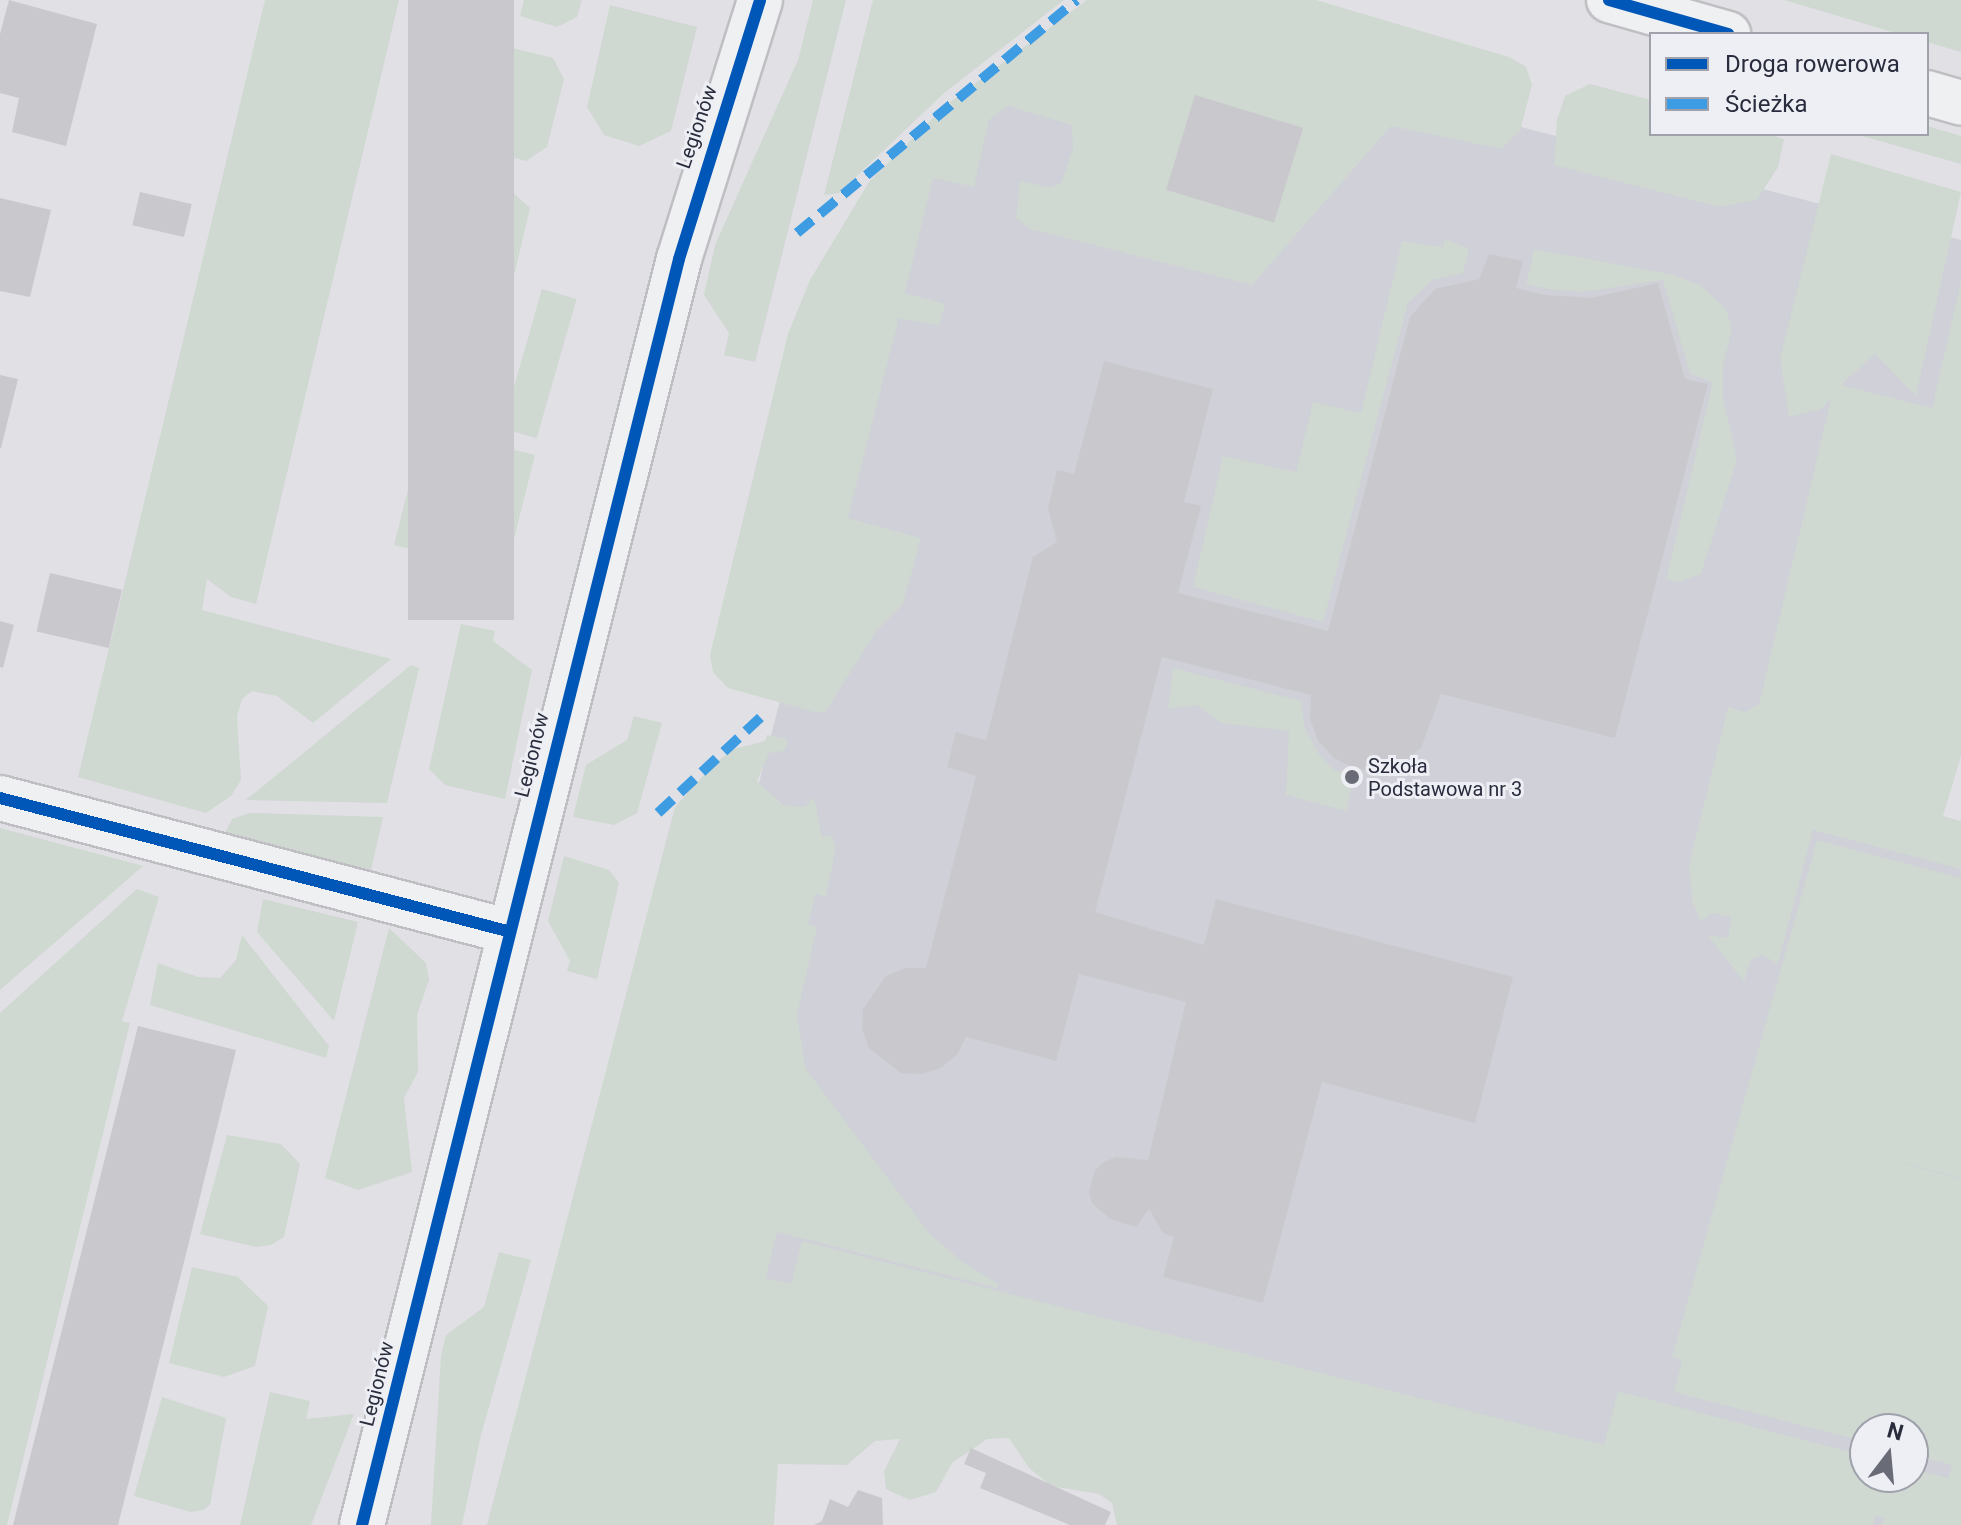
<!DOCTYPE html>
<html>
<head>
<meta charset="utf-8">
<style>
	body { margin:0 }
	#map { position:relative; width:1961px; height:1525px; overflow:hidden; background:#e1e1e5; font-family:Roboto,sans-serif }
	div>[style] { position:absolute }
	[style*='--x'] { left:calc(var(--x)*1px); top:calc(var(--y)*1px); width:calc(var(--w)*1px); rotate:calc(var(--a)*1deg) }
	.built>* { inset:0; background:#cfd0d8 }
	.green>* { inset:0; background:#cfd8d1; transform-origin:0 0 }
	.building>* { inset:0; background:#c9c9cd; transform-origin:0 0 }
	.roads { filter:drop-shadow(2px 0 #bfbfc3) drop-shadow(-2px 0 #bfbfc3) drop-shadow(0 2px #bfbfc3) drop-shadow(0 -2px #bfbfc3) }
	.minor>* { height:44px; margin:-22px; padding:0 22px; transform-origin:22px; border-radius:22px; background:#eff0f2 }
	.tertiary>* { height:44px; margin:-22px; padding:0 22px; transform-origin:22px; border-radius:22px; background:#eff0f2 }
	.quiet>* { height:10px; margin-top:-5px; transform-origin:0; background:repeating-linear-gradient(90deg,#3d9ce2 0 20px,transparent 0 30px) }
	.cycleway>* { height:12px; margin:-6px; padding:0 6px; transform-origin:6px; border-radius:6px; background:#0057b8 }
	.dots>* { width:22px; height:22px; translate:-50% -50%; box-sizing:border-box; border:4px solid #eeeff5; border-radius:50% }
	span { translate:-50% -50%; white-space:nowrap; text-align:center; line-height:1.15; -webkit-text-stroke:6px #eeeff5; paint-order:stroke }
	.street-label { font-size:20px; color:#292c3c }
	.poi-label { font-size:20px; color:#292c3c }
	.left { translate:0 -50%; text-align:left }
	.legend { position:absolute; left:1649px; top:32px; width:280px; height:104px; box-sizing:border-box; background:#eeeff5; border:2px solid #9fa1ab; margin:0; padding:10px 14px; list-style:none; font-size:24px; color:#292c3c }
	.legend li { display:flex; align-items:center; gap:16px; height:40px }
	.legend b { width:40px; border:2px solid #9fa1ab }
	.north { position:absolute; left:1849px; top:1413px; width:80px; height:80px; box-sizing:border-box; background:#eeeff5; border:2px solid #9fa1ab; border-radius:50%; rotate:16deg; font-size:22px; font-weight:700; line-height:32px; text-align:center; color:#292c3c }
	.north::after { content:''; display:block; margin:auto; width:28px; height:36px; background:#696b77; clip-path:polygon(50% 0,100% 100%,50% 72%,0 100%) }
</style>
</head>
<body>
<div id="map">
	<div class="built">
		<i style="clip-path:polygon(evenodd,1009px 92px,1401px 96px,1961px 240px,1961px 711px,1928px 834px,1961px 864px,1961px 1525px,1633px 1525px,636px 1264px,920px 153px,1009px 92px,1865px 1429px,1913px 1429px,1913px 1477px,1865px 1477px,1865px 1429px)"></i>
	</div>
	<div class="green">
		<i style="clip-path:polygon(265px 0,399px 0,256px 604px,231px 597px,207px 579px,202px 610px,391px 659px,313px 723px,277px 696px,252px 691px,242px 699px,237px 716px,241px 780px,231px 796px,206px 813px,78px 777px)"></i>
		<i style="clip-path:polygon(524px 0,582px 0,577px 17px,557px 27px,520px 16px)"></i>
		<i style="clip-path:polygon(813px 0,846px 0,755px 362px,724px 355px,729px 333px,704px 295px,715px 245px,798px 60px)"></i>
		<i style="clip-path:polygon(873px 0,1064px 0,944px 93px,839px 193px,824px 195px)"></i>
		<i style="clip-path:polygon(1087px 0,1316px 0,1509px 57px,1526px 67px,1532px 85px,1520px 131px,1501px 149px,1391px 126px,1252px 285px,1030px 229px,1016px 218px,1020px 181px,1048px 187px,1061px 184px,1073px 148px,1072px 125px,1008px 106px,989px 120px,974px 187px,933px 178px,905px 293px,945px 304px,939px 326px,899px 318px,848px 518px,921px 538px,903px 604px,877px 630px,826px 711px,818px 713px,728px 688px,713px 672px,710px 655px,788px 334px,810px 280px,869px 182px,945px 106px)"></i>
		<i style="clip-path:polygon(1784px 0,1961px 0,1961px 52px,1927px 42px,1927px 34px,1899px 34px)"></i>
		<i style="clip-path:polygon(610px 5px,697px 27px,671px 131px,639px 146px,604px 135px,587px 107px)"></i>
		<i style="clip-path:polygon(512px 48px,553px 58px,564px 79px,547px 147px,526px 161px,488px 151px)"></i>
		<i style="clip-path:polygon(1590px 84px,1651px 100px,1651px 134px,1767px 134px,1784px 139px,1778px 167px,1757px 200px,1720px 207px,1554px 165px,1557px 120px,1565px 96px)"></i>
		<i style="clip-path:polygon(1927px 126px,1961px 136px,1961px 164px,1855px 134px,1927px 134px)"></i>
		<i style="clip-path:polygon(1831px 154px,1961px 192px,1916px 396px,1875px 354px,1841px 385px,1932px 408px,1961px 281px,1961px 756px,1943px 816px,1961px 821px,1961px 869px,1813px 830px,1778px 964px,1763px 955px,1751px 959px,1744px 982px,1708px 935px,1728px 938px,1731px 917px,1712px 913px,1701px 922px,1692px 900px,1689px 865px,1728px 707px,1745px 712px,1759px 704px,1831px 399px,1821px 409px,1789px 417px,1780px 358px)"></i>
		<i style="clip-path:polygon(481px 185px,513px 193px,530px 208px,512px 284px,492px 292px,456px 283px)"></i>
		<i style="clip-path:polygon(1445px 239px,1469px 248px,1463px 273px,1432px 280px,1408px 303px,1323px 622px,1193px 587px,1223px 456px,1296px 472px,1313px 402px,1361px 413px,1402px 241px,1443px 247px)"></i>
		<i style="clip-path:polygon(1534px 249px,1670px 274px,1700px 285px,1726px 309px,1732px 329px,1723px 365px,1723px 397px,1737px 460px,1701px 574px,1679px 582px,1666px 579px,1713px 382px,1690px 374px,1663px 280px,1583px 292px,1552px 290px,1526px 284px)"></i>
		<i style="left:542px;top:289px;width:36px;height:145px;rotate:16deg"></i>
		<i style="clip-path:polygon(452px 312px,485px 320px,503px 339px,481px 414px,460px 424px,426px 416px)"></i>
		<i style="clip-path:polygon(419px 446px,458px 455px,469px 467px,453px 540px,434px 555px,394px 545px)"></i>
		<i style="left:499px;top:446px;width:37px;height:168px;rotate:14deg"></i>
		<i style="clip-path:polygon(461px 624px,495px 631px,493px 641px,532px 670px,505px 799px,445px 785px,429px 769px)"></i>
		<i style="clip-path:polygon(411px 665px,419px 668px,387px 803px,246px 800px)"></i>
		<i style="clip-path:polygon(1173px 668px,1301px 701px,1305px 728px,1318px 753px,1333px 769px,1354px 776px,1346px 811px,1286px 795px,1289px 731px,1221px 723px,1197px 705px,1168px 709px)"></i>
		<i style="clip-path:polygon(634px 716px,662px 723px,637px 813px,614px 825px,573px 817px,586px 765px,627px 740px)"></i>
		<i style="clip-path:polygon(767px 735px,787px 739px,787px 745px,784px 751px,769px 753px,757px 781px,783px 805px,805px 807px,814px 797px,822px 837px,832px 835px,836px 847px,826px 897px,816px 894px,808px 923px,817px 928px,797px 1015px,806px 1069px,929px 1233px,961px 1261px,999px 1284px,997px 1288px,777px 1232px,766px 1278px,791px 1284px,802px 1241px,1604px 1445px,1618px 1391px,1865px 1456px,1865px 1477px,1913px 1477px,1913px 1469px,1948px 1478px,1952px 1465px,1913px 1455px,1913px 1429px,1865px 1429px,1865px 1442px,1674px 1392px,1682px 1360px,1672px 1357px,1817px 840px,1961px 878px,1961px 1178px,1835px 1145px,1961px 1179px,1961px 1525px,1882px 1525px,1884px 1518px,1875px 1516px,1873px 1525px,1117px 1525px,1112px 1503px,1099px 1494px,1051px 1486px,1029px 1468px,1009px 1438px,987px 1439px,952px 1463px,936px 1492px,910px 1500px,886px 1489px,884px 1471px,900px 1439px,875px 1441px,847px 1465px,778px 1464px,774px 1525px,487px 1525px,675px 807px,714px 764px,734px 749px,765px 741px)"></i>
		<i style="clip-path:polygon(250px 813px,383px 817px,371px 870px,224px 835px,232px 819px)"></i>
		<i style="clip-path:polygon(0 828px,143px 866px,0 990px)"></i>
		<i style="clip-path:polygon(564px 856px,609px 870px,619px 883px,597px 979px,567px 971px,570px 961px,548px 921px)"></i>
		<i style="clip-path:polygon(137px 889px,159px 897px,122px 1021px,130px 1023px,7px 1525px,0 1525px,0 1013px)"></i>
		<i style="clip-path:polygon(263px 899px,358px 922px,334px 1021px,257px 932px)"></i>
		<i style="clip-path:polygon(389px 928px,426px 963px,429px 980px,417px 1015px,418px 1072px,404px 1098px,412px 1172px,358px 1190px,325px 1178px)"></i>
		<i style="clip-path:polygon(242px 935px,329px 1046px,326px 1058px,150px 1005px,158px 963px,198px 977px,220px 978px,236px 960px)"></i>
		<i style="clip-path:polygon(227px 1135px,281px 1144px,300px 1164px,284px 1237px,271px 1245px,256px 1247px,200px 1234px)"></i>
		<i style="clip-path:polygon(499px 1252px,531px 1260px,481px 1435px,462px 1525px,431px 1525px,441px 1355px,446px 1335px,484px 1307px)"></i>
		<i style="clip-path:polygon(192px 1267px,238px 1277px,268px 1306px,255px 1366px,224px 1377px,169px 1363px)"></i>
		<i style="clip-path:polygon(270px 1392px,310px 1401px,306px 1419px,354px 1414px,311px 1525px,240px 1525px)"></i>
		<i style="clip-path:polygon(162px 1397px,226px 1418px,210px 1505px,203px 1510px,191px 1512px,134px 1496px)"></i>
	</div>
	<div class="building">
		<i style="clip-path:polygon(9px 0,97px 24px,66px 146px,12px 132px,19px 98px,0 93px,0 34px)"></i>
		<i style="left:408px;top:0;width:106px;height:620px"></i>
		<i style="left:1195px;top:95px;width:113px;height:99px;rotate:17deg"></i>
		<i style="left:140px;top:192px;width:53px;height:34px;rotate:13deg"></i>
		<i style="clip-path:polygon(0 198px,51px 210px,30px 297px,0 291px)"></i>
		<i style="clip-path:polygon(1489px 254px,1523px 261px,1516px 288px,1545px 295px,1591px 298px,1658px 283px,1685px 379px,1708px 384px,1615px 738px,1441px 694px,1421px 748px,1403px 762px,1380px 770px,1356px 769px,1334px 758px,1318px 741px,1310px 719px,1311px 695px,1162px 657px,1095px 912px,1204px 945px,1216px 899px,1513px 977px,1475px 1123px,1322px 1082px,1263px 1303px,1163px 1277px,1174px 1237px,1163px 1233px,1149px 1209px,1136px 1227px,1110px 1219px,1092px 1203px,1089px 1192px,1095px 1170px,1104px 1162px,1116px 1157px,1148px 1160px,1186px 1002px,1079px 974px,1056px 1061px,966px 1037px,957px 1055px,941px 1068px,921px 1074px,901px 1073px,869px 1048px,862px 1029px,863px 1009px,886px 976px,905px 968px,926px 968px,976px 776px,947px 767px,956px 732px,986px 740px,1033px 557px,1057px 542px,1048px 508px,1057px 470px,1074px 474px,1104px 361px,1213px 389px,1184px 502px,1201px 506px,1178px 593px,1328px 631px,1410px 317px,1435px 289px,1479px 279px)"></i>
		<i style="clip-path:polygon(0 375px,18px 379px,1px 448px,0 448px)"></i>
		<i style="left:50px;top:573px;width:74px;height:60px;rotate:13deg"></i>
		<i style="clip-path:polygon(0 621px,14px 625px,3px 668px,0 667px)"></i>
		<i style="clip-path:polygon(138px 1026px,236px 1050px,188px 1246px,118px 1525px,13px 1525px)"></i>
		<i style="clip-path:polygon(971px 1448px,1111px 1512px,1105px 1525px,1070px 1525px,980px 1488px,986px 1473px,964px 1464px)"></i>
		<i style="clip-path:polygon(858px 1490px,882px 1498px,883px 1525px,814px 1525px,822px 1521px,830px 1499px,848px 1507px)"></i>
	</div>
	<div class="roads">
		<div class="minor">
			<i style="--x:1609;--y:0;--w:124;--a:15.9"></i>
			<i style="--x:1927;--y:93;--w:35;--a:16"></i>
			<i style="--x:0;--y:798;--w:524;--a:14.7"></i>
		</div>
		<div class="tertiary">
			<i style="--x:362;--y:1525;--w:1305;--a:-75.94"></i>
			<i style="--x:679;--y:259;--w:271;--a:-72.6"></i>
		</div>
	</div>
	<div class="quiet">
		<i style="--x:797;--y:233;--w:364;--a:-39.8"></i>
		<i style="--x:658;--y:813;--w:141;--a:-43"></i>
	</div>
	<div class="cycleway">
		<i style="--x:1609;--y:0;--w:124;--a:15.9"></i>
		<i style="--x:0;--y:798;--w:524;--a:14.7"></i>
		<i style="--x:362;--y:1525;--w:1305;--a:-75.94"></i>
		<i style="--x:679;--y:259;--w:271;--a:-72.6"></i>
	</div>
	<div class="dots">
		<i style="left:1352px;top:777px;background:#696b77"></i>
	</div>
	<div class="street-label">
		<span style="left:697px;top:127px;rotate:-71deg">Legionów</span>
		<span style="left:532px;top:755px;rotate:-76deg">Legionów</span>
		<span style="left:377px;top:1384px;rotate:-76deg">Legionów</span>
	</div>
	<div class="poi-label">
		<span class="left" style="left:1368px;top:778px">Szkoła<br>Podstawowa nr 3</span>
	</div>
	<ul class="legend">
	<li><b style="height:10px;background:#0057b8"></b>Droga rowerowa</li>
	<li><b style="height:10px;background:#3d9ce2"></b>Ścieżka</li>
	</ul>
	<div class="north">N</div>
</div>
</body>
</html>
